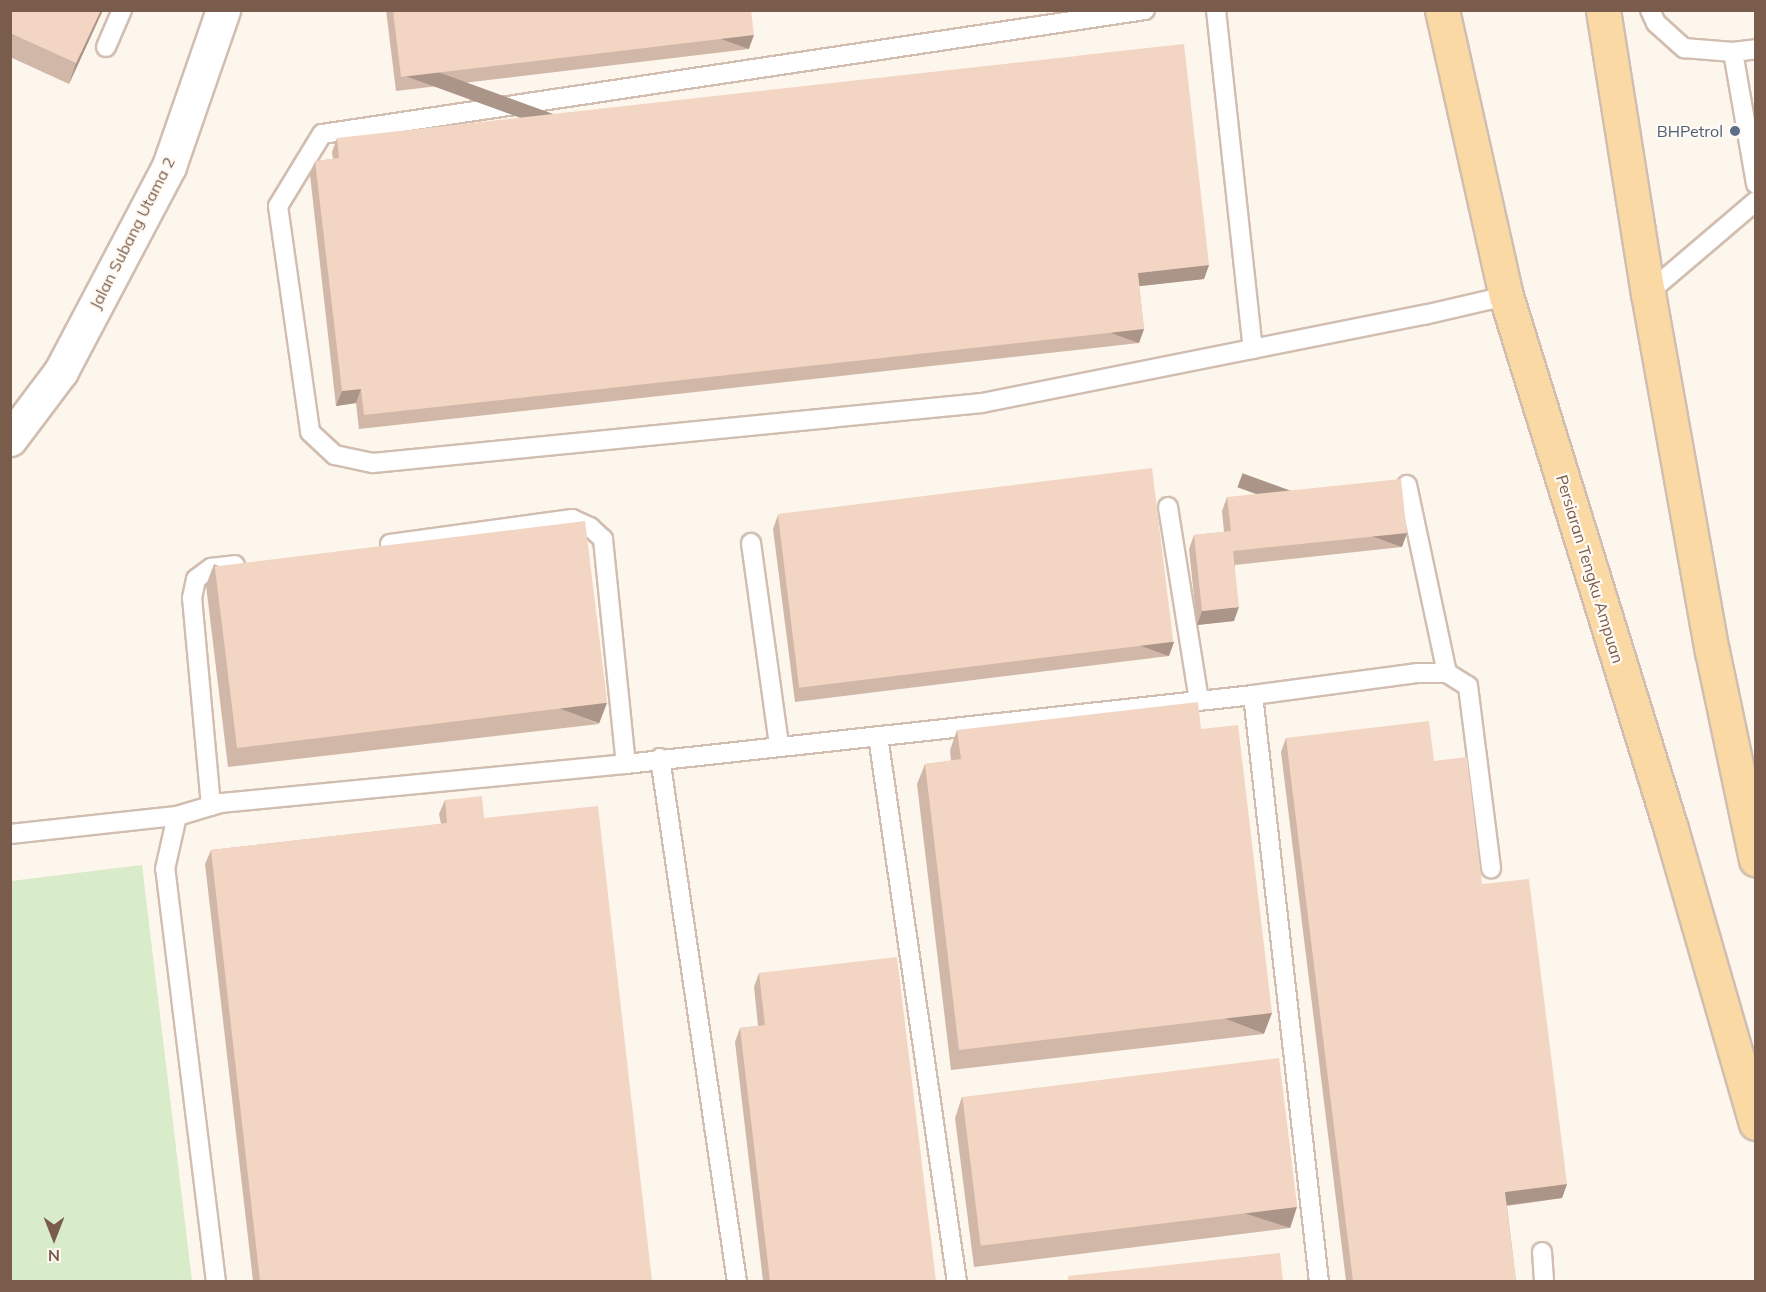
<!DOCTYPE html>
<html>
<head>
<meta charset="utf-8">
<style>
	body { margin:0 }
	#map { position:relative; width:1766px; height:1292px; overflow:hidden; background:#fdf6ec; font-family:Mulish,sans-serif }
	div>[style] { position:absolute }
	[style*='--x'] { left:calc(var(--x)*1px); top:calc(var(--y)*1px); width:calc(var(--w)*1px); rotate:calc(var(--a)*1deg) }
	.green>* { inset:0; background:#d8ecc9 }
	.roads { filter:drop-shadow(2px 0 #d1beb0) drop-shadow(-2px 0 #d1beb0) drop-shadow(0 2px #d1beb0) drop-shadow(0 -2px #d1beb0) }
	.service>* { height:18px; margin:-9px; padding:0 9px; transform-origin:9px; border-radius:9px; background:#fff }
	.secondary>* { height:33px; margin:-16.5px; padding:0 16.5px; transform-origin:16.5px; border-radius:16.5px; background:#fff }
	.primary>* { height:33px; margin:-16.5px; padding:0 16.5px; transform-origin:16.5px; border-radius:16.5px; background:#fbd9a5 }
	.wall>* { inset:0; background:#d1b7a8 }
	.shaded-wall>* { inset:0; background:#aa9588; transform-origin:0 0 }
	.building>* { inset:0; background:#f3d5c3; transform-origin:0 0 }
	.dots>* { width:16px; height:16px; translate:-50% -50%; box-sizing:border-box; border:3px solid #fffaf3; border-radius:50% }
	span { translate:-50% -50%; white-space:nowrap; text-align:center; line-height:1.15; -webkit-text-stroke:4.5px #fffaf3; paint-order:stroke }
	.service-label { font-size:16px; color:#4e5e75 }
	.right { translate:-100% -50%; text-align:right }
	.street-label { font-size:16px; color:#7a5c4d }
	.frame { position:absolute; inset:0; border:12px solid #7a5c4d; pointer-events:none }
	.north { position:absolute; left:24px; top:1208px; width:60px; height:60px; -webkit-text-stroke:4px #fffaf3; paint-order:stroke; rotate:180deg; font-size:16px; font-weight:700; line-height:24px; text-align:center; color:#7a5c4d }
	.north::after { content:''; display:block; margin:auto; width:21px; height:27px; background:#7a5c4d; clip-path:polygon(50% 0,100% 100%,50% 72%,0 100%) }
</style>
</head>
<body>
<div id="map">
	<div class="green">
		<i style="clip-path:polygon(142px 865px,192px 1281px,11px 1281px,11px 881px)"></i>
	</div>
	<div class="roads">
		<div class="service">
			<i style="--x:1145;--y:10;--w:832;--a:171.43"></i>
			<i style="--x:322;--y:134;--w:84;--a:121.4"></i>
			<i style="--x:278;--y:206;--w:228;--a:81.9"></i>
			<i style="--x:310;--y:432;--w:34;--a:43"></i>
			<i style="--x:335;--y:455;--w:39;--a:12"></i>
			<i style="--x:373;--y:463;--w:612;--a:-5.63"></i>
			<i style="--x:982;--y:403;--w:451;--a:-11.3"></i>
			<i style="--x:1424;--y:315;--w:84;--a:-13"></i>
			<i style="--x:1216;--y:10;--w:341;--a:83.8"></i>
			<i style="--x:1650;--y:10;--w:14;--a:65"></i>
			<i style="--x:1656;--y:23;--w:38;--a:42"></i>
			<i style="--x:1684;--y:48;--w:49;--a:4.7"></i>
			<i style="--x:1733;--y:52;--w:134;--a:80.1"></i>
			<i style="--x:106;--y:47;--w:40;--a:-66.6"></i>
			<i style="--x:1733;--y:52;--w:23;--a:-7"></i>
			<i style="--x:1648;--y:293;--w:142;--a:-40.4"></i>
			<i style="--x:1407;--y:485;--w:192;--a:78"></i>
			<i style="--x:1168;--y:507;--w:196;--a:80.9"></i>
			<i style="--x:751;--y:543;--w:205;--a:82.1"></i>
			<i style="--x:390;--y:544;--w:184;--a:-7.8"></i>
			<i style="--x:572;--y:519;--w:20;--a:24"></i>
			<i style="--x:590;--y:527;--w:18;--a:43"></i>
			<i style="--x:603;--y:539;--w:226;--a:84.2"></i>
			<i style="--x:1253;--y:695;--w:591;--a:83.58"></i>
			<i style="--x:878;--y:736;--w:552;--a:81.77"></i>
			<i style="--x:660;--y:758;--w:530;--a:81.64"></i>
			<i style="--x:211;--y:806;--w:209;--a:-95.2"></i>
			<i style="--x:192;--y:598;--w:19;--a:-78"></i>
			<i style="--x:196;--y:579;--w:19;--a:-36"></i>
			<i style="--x:211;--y:568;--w:24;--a:-7"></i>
			<i style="--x:10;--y:834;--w:168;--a:-6.2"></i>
			<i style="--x:1542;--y:1252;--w:30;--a:86"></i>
			<i style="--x:216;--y:1282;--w:416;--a:-97"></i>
			<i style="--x:165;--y:869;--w:54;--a:-77.2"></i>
			<i style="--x:177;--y:816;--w:46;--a:-16.5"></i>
			<i style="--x:221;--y:803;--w:407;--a:-5.5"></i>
			<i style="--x:626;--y:764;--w:631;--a:-6.28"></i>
			<i style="--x:1253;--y:695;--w:165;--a:-7.6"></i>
			<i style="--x:1417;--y:673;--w:30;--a:0"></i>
			<i style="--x:1447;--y:673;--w:25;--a:32"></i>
			<i style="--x:1468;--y:686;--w:184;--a:82.8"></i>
		</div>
		<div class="secondary">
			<i style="--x:10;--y:439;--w:85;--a:-53.1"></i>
			<i style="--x:61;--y:371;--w:232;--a:-62.2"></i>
			<i style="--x:169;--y:166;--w:165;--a:-70.9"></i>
		</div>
		<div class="primary">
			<i style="--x:1442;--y:10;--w:293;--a:77.4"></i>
			<i style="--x:1506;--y:296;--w:558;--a:72.8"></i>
			<i style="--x:1671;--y:829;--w:306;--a:73.9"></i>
			<i style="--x:1603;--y:10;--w:287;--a:81"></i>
			<i style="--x:1648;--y:293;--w:364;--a:79.9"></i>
			<i style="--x:1712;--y:651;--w:213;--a:78.1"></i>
		</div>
	</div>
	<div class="wall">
		<i style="clip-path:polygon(10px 10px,103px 10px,69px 84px,10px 57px)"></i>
		<i style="clip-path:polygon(386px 10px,751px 10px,749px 49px,396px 91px)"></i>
		<i style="clip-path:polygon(337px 138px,1209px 265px,1204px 279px,1139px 286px,1144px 329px,1139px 343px,359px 429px,356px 403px,336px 406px,310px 175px,315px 161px,333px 159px,332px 152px)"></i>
		<i style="clip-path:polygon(1227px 497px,1407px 533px,1402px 547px,1235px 565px,1234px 621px,1197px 625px,1189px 549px,1194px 535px,1224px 532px,1222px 511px)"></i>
		<i style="clip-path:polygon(778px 515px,1174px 642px,1169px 656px,795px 702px,773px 529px)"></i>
		<i style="clip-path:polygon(214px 564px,599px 724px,228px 767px,206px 585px)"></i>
		<i style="clip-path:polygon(1201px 729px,1264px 1034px,951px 1070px,917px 784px,925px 764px,951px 761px,950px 750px,957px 730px)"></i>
		<i style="clip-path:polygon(1286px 738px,1482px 884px,1567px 1184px,1562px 1198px,1507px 1206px,1516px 1281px,1346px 1281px,1281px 752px)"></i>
		<i style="clip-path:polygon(445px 800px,484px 818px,652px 1281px,253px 1281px,205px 864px,211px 850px,441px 824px,439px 814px)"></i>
		<i style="clip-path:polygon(759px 973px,936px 1281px,763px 1281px,735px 1042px,740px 1028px,758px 1026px,754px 987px)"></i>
		<i style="clip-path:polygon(962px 1097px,1290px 1228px,974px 1267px,955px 1118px)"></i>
	</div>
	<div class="shaded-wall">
		<i style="clip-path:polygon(101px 10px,103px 10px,69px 84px,76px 63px)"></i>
		<i style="left:754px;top:35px;width:15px;height:355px;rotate:110deg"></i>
		<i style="clip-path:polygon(1209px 265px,1204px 279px,1132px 287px,1138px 273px)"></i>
		<i style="left:1144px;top:329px;width:15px;height:785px;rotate:110deg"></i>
		<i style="clip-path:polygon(361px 389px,356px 403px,336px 406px,342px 391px)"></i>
		<i style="left:1407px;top:533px;width:15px;height:175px;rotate:110deg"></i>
		<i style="clip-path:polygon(1239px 607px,1234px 621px,1197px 625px,1202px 611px)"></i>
		<i style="left:1174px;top:642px;width:15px;height:377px;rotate:110deg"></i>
		<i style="left:607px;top:703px;width:22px;height:374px;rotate:111deg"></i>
		<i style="left:1272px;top:1013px;width:22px;height:315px;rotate:111deg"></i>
		<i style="clip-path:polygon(1567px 1184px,1562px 1198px,1500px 1206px,1505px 1192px)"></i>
		<i style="left:1297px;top:1207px;width:22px;height:318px;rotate:108deg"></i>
	</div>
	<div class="building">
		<i style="clip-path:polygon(10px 10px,101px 10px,76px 63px,10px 33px)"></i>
		<i style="clip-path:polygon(393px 10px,751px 10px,754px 35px,401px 77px)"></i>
		<i style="clip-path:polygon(1184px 44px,1209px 265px,1138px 273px,1144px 329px,364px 415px,361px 389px,342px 391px,315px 161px,339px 158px,337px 138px)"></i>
		<i style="left:1152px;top:468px;width:175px;height:377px;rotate:83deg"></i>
		<i style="clip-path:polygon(1401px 479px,1407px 533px,1233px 551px,1239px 607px,1202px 611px,1194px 535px,1231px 531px,1227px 497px)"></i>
		<i style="left:585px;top:521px;width:183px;height:373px;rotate:83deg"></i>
		<i style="clip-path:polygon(1198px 702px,1201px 729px,1238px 725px,1272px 1013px,959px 1050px,925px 764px,961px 759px,957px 730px)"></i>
		<i style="clip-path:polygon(1429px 721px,1434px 761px,1467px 757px,1482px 884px,1529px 879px,1567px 1184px,1505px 1192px,1516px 1281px,1353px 1281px,1286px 738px)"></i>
		<i style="clip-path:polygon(482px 796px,484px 818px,598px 806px,652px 1281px,260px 1281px,211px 850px,447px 823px,445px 800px)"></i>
		<i style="clip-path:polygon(897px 957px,936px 1281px,770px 1281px,740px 1028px,765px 1025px,759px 973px)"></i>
		<i style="left:1279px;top:1058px;width:150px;height:319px;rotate:83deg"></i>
		<i style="clip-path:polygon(1280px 1253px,1283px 1281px,1068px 1281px,1068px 1276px)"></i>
	</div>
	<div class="dots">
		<i style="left:1735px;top:131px;background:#5c6f8a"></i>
	</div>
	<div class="service-label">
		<span class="right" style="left:1723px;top:131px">BHPetrol</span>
	</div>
	<div class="street-label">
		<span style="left:132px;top:233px;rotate:-63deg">Jalan Subang Utama 2</span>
		<span style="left:1590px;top:569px;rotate:73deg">Persiaran Tengku Ampuan</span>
	</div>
	<div class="frame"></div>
	<div class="north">N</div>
</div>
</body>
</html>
